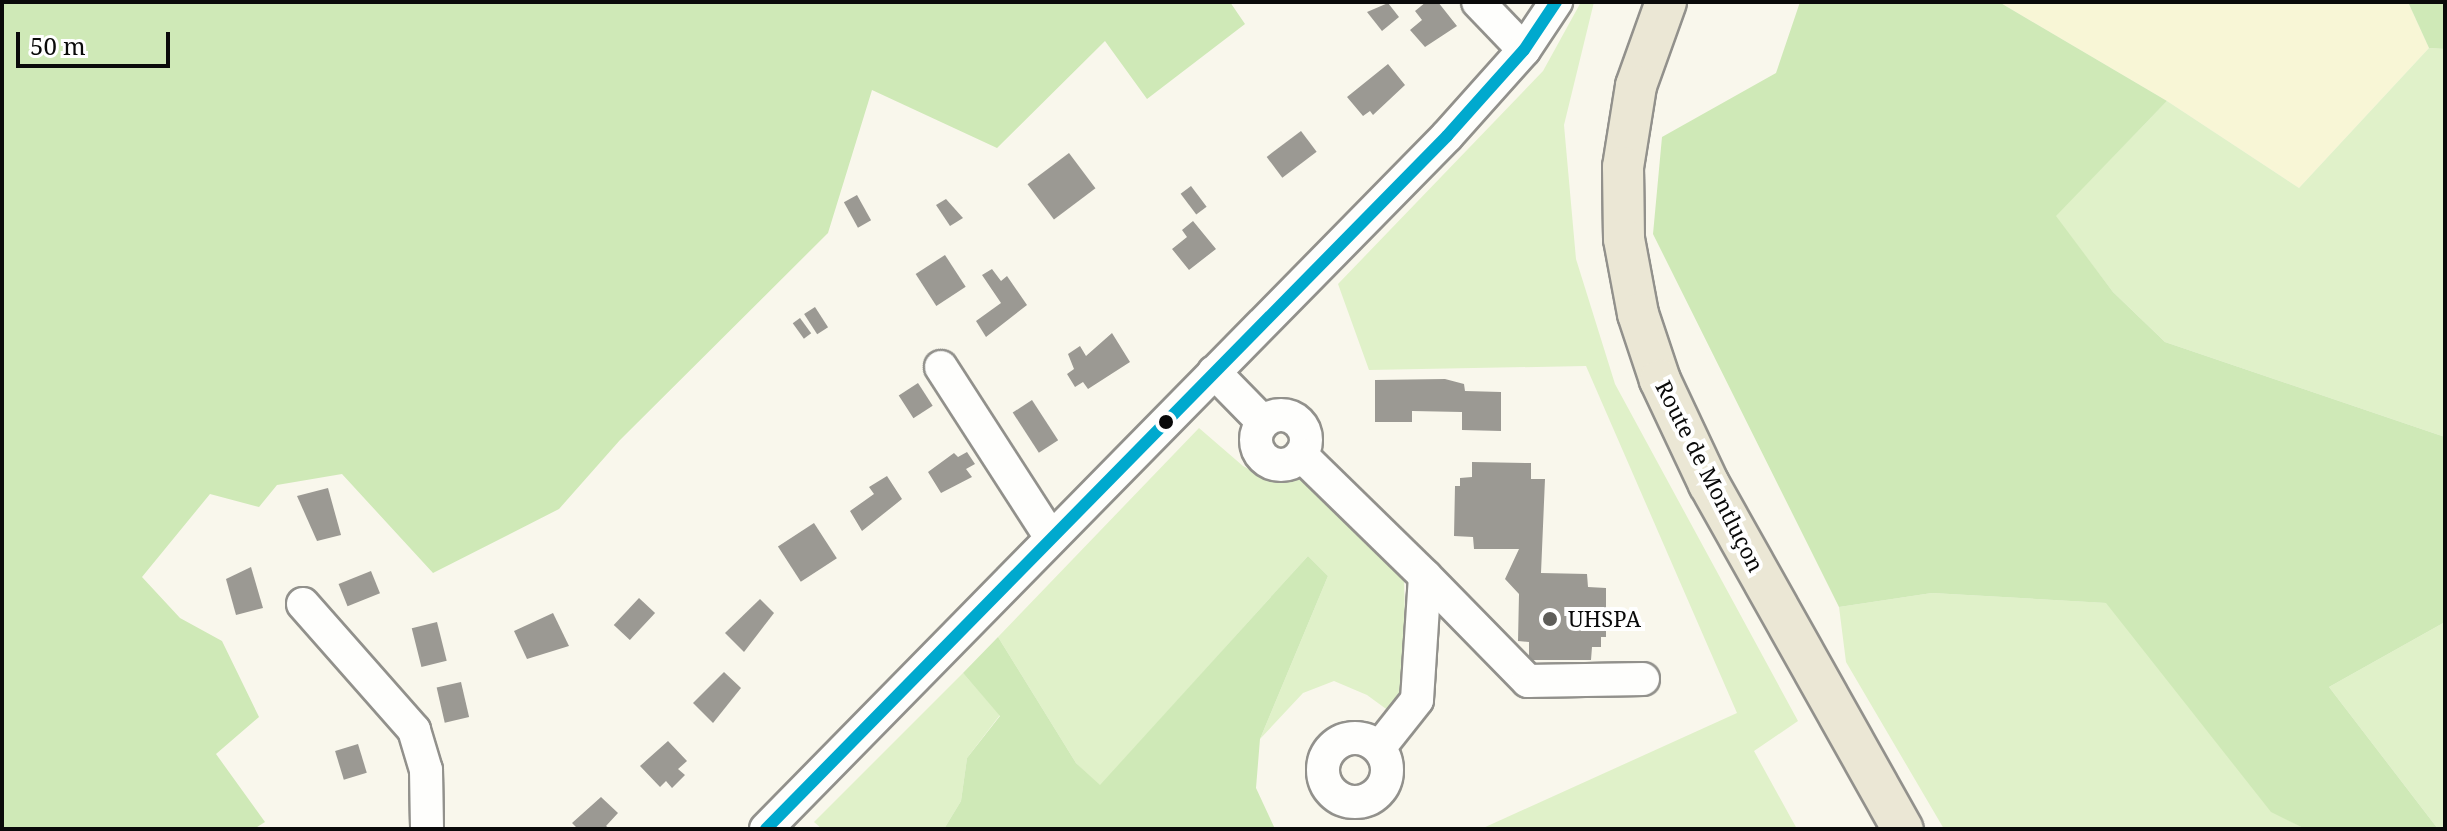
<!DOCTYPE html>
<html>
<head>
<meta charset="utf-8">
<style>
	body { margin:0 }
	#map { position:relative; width:2447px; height:831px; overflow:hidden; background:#f9f7ec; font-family:"Noto Serif",serif }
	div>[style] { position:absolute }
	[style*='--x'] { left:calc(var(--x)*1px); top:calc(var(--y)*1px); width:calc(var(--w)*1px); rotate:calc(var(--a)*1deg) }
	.farmland>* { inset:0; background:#f8f6d6 }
	.green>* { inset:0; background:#e0f1c9 }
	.forest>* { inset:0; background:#cfe9b7 }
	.building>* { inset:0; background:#9b9993; transform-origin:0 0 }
	.roads { filter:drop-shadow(2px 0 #92918c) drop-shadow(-2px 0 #92918c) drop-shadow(0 2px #92918c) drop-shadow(0 -2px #92918c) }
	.minor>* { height:32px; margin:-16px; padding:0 16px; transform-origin:16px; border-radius:16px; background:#fefefc }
	.minor>.ring { margin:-16px; padding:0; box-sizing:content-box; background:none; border:32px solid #fefefc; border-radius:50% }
	.major>* { height:40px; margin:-20px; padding:0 20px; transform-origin:20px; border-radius:20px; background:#ebe7d5 }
	.bus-1>* { height:12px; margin:-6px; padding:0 6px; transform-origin:6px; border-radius:6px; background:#00a9ce }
	.dots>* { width:22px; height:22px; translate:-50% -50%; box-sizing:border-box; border:4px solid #fff; border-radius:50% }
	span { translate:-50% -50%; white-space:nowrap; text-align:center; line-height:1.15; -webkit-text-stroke:8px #fff; paint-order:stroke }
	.street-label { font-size:22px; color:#0a0a0a }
	.poi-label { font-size:22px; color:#0a0a0a }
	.left { translate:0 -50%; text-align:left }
	.frame { position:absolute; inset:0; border:4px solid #0a0a0a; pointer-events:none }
	.scale { position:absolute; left:16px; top:32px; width:154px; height:36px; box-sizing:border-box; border:4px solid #0a0a0a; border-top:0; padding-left:10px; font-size:24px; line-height:28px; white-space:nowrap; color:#0a0a0a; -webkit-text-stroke:6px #fff; paint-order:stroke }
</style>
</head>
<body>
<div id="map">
	<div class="farmland">
		<i style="clip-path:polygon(1999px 2px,2408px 2px,2429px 48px,2299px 188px,2167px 101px)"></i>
	</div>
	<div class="green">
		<i style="clip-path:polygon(1581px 2px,1594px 2px,1564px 125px,1576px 259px,1615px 384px,1798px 721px,1754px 751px,1797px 829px,1481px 829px,1737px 713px,1586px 366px,1369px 370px,1338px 284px,1543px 71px)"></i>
		<i style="clip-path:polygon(2429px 48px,2445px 49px,2445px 437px,2165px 342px,2113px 292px,2055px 216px,2167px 101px,2299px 188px)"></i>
		<i style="clip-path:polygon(1199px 428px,1243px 466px,1272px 481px,1303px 479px,1404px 581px,1407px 690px,1393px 714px,1367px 695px,1334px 681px,1303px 693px,1260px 739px,1328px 576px,1308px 556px,1100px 786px,1076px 763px,998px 637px)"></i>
		<i style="clip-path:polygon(1932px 593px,2107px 603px,2271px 811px,2305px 829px,1944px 829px,1846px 662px,1839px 607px)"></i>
		<i style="clip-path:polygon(2445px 622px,2445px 829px,2438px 829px,2329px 687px)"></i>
		<i style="clip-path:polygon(963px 673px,1000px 715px,967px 758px,961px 801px,944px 829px,822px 829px,814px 822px)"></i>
	</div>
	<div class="forest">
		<i style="clip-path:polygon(2px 2px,1230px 2px,1245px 24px,1147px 99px,1105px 41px,997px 148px,872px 90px,828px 233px,620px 440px,559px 509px,433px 573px,342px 474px,277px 485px,259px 507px,210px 494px,142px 577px,180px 618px,222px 641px,259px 717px,216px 754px,265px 822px,254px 829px,2px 829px)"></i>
		<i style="clip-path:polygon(1800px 2px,1999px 2px,2167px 101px,2056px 216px,2113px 292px,2165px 342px,2445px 437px,2445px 622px,2329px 687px,2438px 829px,2305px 829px,2271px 812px,2106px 603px,1932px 593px,1839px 607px,1653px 234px,1662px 137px,1776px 73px)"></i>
		<i style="clip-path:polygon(2408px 2px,2445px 2px,2445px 49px,2429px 48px)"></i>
		<i style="clip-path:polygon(1308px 556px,1328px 576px,1260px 739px,1256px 788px,1275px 829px,944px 829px,961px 801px,967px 758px,1000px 716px,963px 673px,998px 637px,1076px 763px,1100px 785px)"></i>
	</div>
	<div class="building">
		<i style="clip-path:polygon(1426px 2px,1438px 2px,1457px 26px,1425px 47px,1410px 30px,1422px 20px,1415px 11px)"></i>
		<i style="clip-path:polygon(1388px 3px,1399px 17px,1382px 31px,1367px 12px)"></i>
		<i style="clip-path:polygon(1388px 64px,1405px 85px,1373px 115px,1370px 111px,1363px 116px,1347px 97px)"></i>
		<i style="left:1301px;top:131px;width:26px;height:43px;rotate:53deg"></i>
		<i style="left:1069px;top:153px;width:44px;height:52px;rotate:53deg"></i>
		<i style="left:1191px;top:186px;width:26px;height:13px;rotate:53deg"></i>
		<i style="left:857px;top:195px;width:29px;height:15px;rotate:61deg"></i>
		<i style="clip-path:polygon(946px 199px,963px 218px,950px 226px,936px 205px)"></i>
		<i style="clip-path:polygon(1193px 221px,1216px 249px,1189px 270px,1172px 249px,1187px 237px,1182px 230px)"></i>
		<i style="left:945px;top:255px;width:38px;height:35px;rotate:57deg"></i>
		<i style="clip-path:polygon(992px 269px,1001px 281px,1007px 276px,1027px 305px,986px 337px,976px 321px,1001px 303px,982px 275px)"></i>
		<i style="left:815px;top:307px;width:24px;height:13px;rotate:57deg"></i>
		<i style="left:800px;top:318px;width:19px;height:9px;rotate:54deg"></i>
		<i style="clip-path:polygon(1112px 333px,1130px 362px,1088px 389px,1083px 382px,1075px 387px,1067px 374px,1074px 369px,1068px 354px,1080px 346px,1086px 356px)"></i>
		<i style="clip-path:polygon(1445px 379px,1464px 384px,1465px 391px,1501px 392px,1501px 431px,1462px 430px,1462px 412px,1412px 411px,1412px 422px,1375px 422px,1375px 380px)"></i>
		<i style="left:918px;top:383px;width:27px;height:23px;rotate:57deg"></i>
		<i style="left:1032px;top:400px;width:48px;height:23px;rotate:57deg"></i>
		<i style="clip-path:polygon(967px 452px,975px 464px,966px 469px,972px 477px,941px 493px,928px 472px,954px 453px,958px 457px)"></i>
		<i style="clip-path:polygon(1472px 462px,1531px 463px,1531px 479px,1545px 479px,1541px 573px,1587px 574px,1588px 587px,1606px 588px,1606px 637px,1601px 637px,1601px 647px,1592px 647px,1591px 660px,1529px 660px,1529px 642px,1518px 641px,1519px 594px,1505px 579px,1519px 549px,1474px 549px,1473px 537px,1454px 536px,1455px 486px,1460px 486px,1460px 478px,1472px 477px)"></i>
		<i style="clip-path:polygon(887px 476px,902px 499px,862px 531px,850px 511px,874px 494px,869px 487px)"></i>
		<i style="clip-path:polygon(328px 488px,341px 535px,317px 541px,297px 496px)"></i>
		<i style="left:814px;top:523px;width:42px;height:43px;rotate:57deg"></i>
		<i style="clip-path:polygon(251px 567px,263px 608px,236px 615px,226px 579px)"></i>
		<i style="left:371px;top:571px;width:24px;height:35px;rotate:68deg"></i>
		<i style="left:639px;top:598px;width:22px;height:37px;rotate:43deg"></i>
		<i style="clip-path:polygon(760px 599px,774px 613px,744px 652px,725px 633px)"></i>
		<i style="clip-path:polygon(553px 613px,569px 646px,527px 659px,514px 631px)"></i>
		<i style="left:437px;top:622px;width:40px;height:26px;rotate:76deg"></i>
		<i style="clip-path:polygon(724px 672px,741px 688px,713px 723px,693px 703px)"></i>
		<i style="left:461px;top:682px;width:36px;height:25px;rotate:77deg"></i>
		<i style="clip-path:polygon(668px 741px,687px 761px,678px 769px,685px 775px,672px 788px,666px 781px,660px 787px,640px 766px)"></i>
		<i style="left:358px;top:744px;width:30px;height:24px;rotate:73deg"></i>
		<i style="clip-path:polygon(601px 797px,618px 813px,606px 826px,610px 829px,578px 829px,572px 823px)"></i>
	</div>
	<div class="roads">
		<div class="minor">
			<i style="--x:1478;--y:2;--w:66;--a:46.2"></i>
			<i style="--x:941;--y:367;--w:203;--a:57.2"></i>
			<i style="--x:1214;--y:372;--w:70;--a:45.6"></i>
			<i class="ring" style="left:1256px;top:415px;width:18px;height:18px"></i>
			<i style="--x:1301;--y:455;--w:173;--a:44.3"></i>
			<i style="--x:1425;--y:576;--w:124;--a:93.7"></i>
			<i style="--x:1417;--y:700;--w:61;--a:128.4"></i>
			<i style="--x:1425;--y:576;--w:147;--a:45.6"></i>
			<i style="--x:1528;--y:681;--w:115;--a:-1"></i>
			<i style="--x:303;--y:604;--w:168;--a:48.6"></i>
			<i style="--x:414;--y:730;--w:42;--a:73.3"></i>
			<i style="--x:426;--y:770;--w:59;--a:89"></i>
			<i class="ring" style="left:1323px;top:738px;width:32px;height:32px"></i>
			<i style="--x:766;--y:829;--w:972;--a:-45.5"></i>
			<i style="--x:1447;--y:136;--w:115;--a:-48.2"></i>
			<i style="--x:1524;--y:50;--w:58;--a:-56.3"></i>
		</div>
		<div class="major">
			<i style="--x:1666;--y:2;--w:89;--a:109.7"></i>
			<i style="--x:1636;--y:86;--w:82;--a:99.1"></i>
			<i style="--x:1623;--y:167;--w:72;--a:89.2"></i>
			<i style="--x:1624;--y:239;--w:76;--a:79.4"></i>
			<i style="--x:1638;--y:314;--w:70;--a:71.6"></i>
			<i style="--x:1660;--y:380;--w:115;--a:64.8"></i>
			<i style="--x:1709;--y:484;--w:396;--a:60.7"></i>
		</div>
	</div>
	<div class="bus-1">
		<i style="--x:766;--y:829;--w:972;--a:-45.5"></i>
		<i style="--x:1447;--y:136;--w:115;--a:-48.2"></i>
		<i style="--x:1524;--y:50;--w:58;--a:-56.3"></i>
	</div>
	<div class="dots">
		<i style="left:1166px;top:422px;background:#0a0a0a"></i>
		<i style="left:1550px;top:619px;background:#5e5d59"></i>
	</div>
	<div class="street-label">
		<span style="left:1710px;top:476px;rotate:63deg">Route de Montluçon</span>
	</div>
	<div class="poi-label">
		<span class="left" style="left:1568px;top:619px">UHSPA</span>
	</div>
	<div class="frame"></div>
	<div class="scale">50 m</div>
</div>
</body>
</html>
